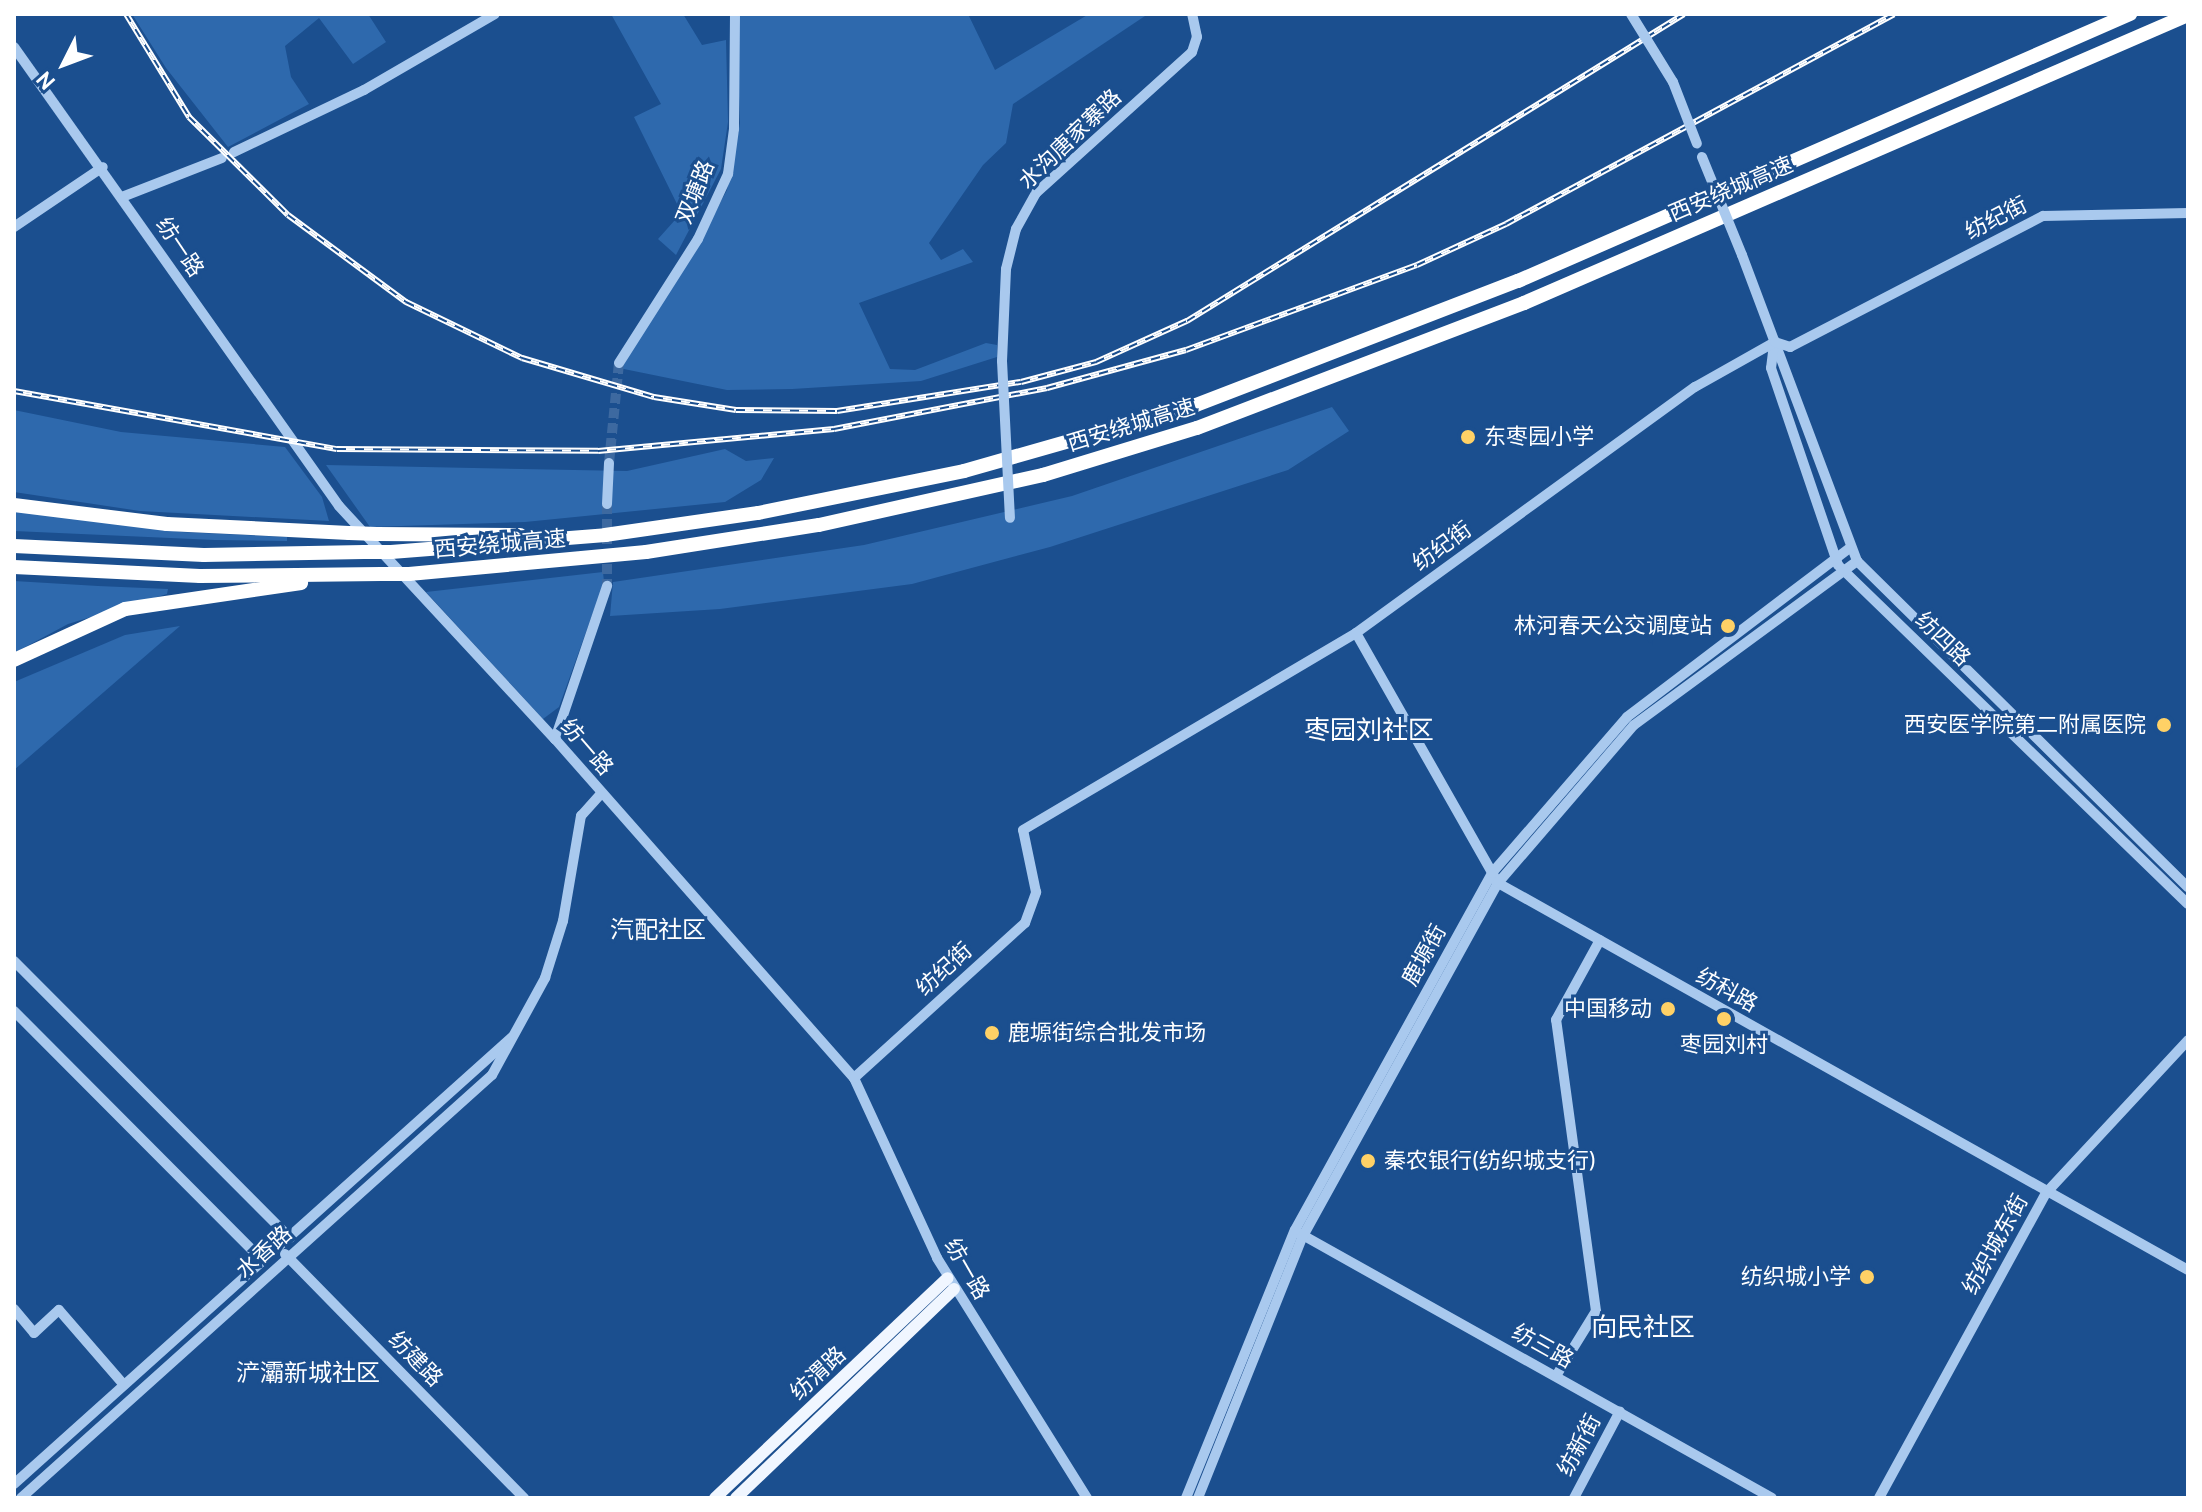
<!DOCTYPE html>
<html>
<head>
<meta charset="utf-8">
<style>
	body { margin:0 }
	#map { position:relative; width:2202px; height:1512px; overflow:hidden; background:#1b4f8f; font-family:Cabin,"Noto Sans SC",sans-serif }
	div>[style] { position:absolute }
	[style*='--x'] { left:calc(var(--x)*1px); top:calc(var(--y)*1px); width:calc(var(--w)*1px); rotate:calc(var(--a)*1deg) }
	.green>* { inset:0; background:#2e69ad }
	.minor-tunnel>* { height:10px; margin-top:-5px; transform-origin:0; background:repeating-linear-gradient(90deg,#3d69a0 0 10px,transparent 0 15px) }
	.minor>* { height:10px; margin:-5px; padding:0 5px; transform-origin:5px; border-radius:5px; background:#a9c9ee }
	.major>* { height:12px; margin:-6px; padding:0 6px; transform-origin:6px; border-radius:6px; background:#f0f6ff }
	.highway>* { height:14px; margin:-7px; padding:0 7px; transform-origin:7px; border-radius:7px; background:#fff }
	.rail>* { height:6px; margin-top:-3px; transform-origin:0; background:repeating-linear-gradient(90deg,#1b4f8f 0 9px,#fff 0 18px); box-sizing:border-box; border-block:2px solid #fff }
	.minor-bridge>* { height:10px; margin:-5px; padding:0 5px; transform-origin:5px; border-radius:5px; background:#a9c9ee }
	.highway-bridge>* { height:14px; margin:-7px; padding:0 7px; transform-origin:7px; border-radius:7px; background:#fff }
	.dots>* { width:22px; height:22px; translate:-50% -50%; box-sizing:border-box; border:4px solid #1b4f8f; border-radius:50% }
	span { translate:-50% -50%; white-space:nowrap; text-align:center; line-height:1.15; -webkit-text-stroke:6px #1b4f8f; paint-order:stroke }
	.street-label { font-size:22px; color:#fff }
	.poi-label { font-size:22px; color:#fff }
	.left { translate:0 -50%; text-align:left }
	.right { translate:-100% -50%; text-align:right }
	.neighbourhood-label { font-size:24px; color:#fff }
	.quarter-label { font-size:26px; color:#fff }
	.frame { position:absolute; inset:0; border:16px solid #fff; pointer-events:none }
	.north { position:absolute; left:24px; top:24px; width:80px; height:80px; -webkit-text-stroke:6px #1b4f8f; paint-order:stroke; rotate:228deg; font-size:22px; font-weight:700; line-height:32px; text-align:center; color:#fff }
	.north::after { content:''; display:block; margin:auto; width:28px; height:36px; background:#fff; clip-path:polygon(50% 0,100% 100%,50% 72%,0 100%) }
</style>
</head>
<body>
<div id="map">
	<div class="green">
		<i style="clip-path:polygon(132px 14px,368px 14px,386px 42px,353px 64px,319px 18px,285px 46px,291px 77px,309px 104px,228px 147px,166px 68px)"></i>
		<i style="clip-path:polygon(611px 14px,683px 14px,702px 45px,726px 40px,728px 122px,721px 169px,676px 255px,658px 239px,675px 220px,677px 204px,634px 117px,661px 104px)"></i>
		<i style="clip-path:polygon(736px 14px,968px 14px,995px 70px,1089px 14px,1148px 14px,1013px 104px,1006px 143px,983px 165px,929px 243px,941px 260px,963px 249px,973px 262px,859px 303px,890px 369px,915px 370px,986px 343px,997px 345px,997px 357px,921px 381px,792px 389px,727px 390px,619px 368px,626px 346px,701px 239px,727px 190px,740px 123px)"></i>
		<i style="clip-path:polygon(1332px 407px,1349px 431px,1288px 470px,1050px 547px,912px 584px,720px 609px,610px 616px,613px 582px,864px 545px,1072px 496px)"></i>
		<i style="clip-path:polygon(14px 410px,121px 432px,285px 447px,322px 497px,329px 521px,140px 511px,14px 492px)"></i>
		<i style="clip-path:polygon(725px 449px,746px 461px,774px 458px,761px 480px,725px 502px,525px 522px,370px 527px,326px 465px,627px 471px)"></i>
		<i style="clip-path:polygon(14px 510px,181px 532px,287px 537px,287px 541px,215px 540px,14px 531px)"></i>
		<i style="clip-path:polygon(603px 572px,604px 582px,559px 707px,543px 719px,426px 592px)"></i>
		<i style="clip-path:polygon(14px 581px,98px 586px,168px 589px,167px 594px,68px 624px,14px 653px)"></i>
		<i style="clip-path:polygon(180px 626px,14px 770px,14px 682px,125px 635px)"></i>
	</div>
	<div class="minor-tunnel">
		<i style="--x:609;--y:463;--w:100;--a:-84.3"></i>
		<i style="--x:607;--y:504;--w:82;--a:90"></i>
	</div>
	<div class="minor">
		<i style="--x:14;--y:47;--w:562;--a:54.7"></i>
		<i style="--x:339;--y:506;--w:318;--a:47.2"></i>
		<i style="--x:555;--y:739;--w:452;--a:48.6"></i>
		<i style="--x:854;--y:1078;--w:198;--a:65.2"></i>
		<i style="--x:937;--y:1258;--w:283;--a:58"></i>
		<i style="--x:234;--y:152;--w:144;--a:-25.5"></i>
		<i style="--x:364;--y:90;--w:151;--a:-30.1"></i>
		<i style="--x:122;--y:197;--w:107;--a:-21.3"></i>
		<i style="--x:14;--y:227;--w:107;--a:-34"></i>
		<i style="--x:1742;--y:255;--w:327;--a:69.4"></i>
		<i style="--x:1857;--y:561;--w:465;--a:44.6"></i>
		<i style="--x:1774;--y:344;--w:24;--a:97"></i>
		<i style="--x:1771;--y:368;--w:208;--a:71.2"></i>
		<i style="--x:1838;--y:565;--w:487;--a:44.1"></i>
		<i style="--x:1002;--y:361;--w:92;--a:-87.5"></i>
		<i style="--x:1006;--y:269;--w:41;--a:-76"></i>
		<i style="--x:1016;--y:229;--w:41;--a:-60.9"></i>
		<i style="--x:1036;--y:193;--w:210;--a:-42.1"></i>
		<i style="--x:1192;--y:52;--w:16;--a:-72"></i>
		<i style="--x:1197;--y:37;--w:24;--a:-102"></i>
		<i style="--x:619;--y:363;--w:147;--a:-57.5"></i>
		<i style="--x:698;--y:239;--w:72;--a:-65.2"></i>
		<i style="--x:728;--y:174;--w:45;--a:-82.4"></i>
		<i style="--x:734;--y:129;--w:115;--a:-89.5"></i>
		<i style="--x:607;--y:504;--w:41;--a:-87.2"></i>
		<i style="--x:1356;--y:633;--w:288;--a:60.4"></i>
		<i style="--x:1498;--y:883;--w:791;--a:29.29"></i>
		<i style="--x:555;--y:739;--w:162;--a:-71.2"></i>
		<i style="--x:14;--y:961;--w:391;--a:45.1"></i>
		<i style="--x:14;--y:1011;--w:353;--a:45.1"></i>
		<i style="--x:854;--y:1078;--w:231;--a:-42.2"></i>
		<i style="--x:1025;--y:923;--w:33;--a:-70"></i>
		<i style="--x:1036;--y:892;--w:63;--a:-101.8"></i>
		<i style="--x:1023;--y:830;--w:387;--a:-30.6"></i>
		<i style="--x:1356;--y:633;--w:419;--a:-36"></i>
		<i style="--x:1695;--y:387;--w:92;--a:-29.4"></i>
		<i style="--x:1775;--y:342;--w:16;--a:18"></i>
		<i style="--x:1790;--y:347;--w:285;--a:-27.4"></i>
		<i style="--x:2043;--y:216;--w:145;--a:-1.2"></i>
		<i style="--x:1299;--y:1233;--w:542;--a:29.26"></i>
		<i style="--x:285;--y:1254;--w:342;--a:45.6"></i>
		<i style="--x:14;--y:1309;--w:31;--a:50"></i>
		<i style="--x:34;--y:1333;--w:34;--a:-43"></i>
		<i style="--x:59;--y:1310;--w:99;--a:49.1"></i>
		<i style="--x:1556;--y:1376;--w:76;--a:-58.4"></i>
		<i style="--x:1596;--y:1311;--w:294;--a:-97.8"></i>
		<i style="--x:1556;--y:1020;--w:91;--a:-61.2"></i>
		<i style="--x:14;--y:1484;--w:669;--a:-41.91"></i>
		<i style="--x:21;--y:1498;--w:633;--a:-41.93"></i>
		<i style="--x:492;--y:1075;--w:111;--a:-61.3"></i>
		<i style="--x:545;--y:978;--w:60;--a:-72.5"></i>
		<i style="--x:563;--y:921;--w:107;--a:-80.3"></i>
		<i style="--x:581;--y:816;--w:30;--a:-48"></i>
		<i style="--x:1186;--y:1498;--w:289;--a:-67.9"></i>
		<i style="--x:1295;--y:1230;--w:408;--a:-61.1"></i>
		<i style="--x:1492;--y:873;--w:206;--a:-49.1"></i>
		<i style="--x:1627;--y:717;--w:281;--a:-37.2"></i>
		<i style="--x:1198;--y:1498;--w:282;--a:-68.2"></i>
		<i style="--x:1303;--y:1236;--w:403;--a:-61.1"></i>
		<i style="--x:1498;--y:883;--w:208;--a:-49.3"></i>
		<i style="--x:1634;--y:725;--w:277;--a:-36.3"></i>
		<i style="--x:1574;--y:1498;--w:98;--a:-62.1"></i>
		<i style="--x:1879;--y:1498;--w:348;--a:-61.3"></i>
		<i style="--x:2046;--y:1193;--w:209;--a:-47.1"></i>
	</div>
	<div class="major">
		<i style="--x:715;--y:1498;--w:320;--a:-43.4"></i>
		<i style="--x:736;--y:1498;--w:302;--a:-43.8"></i>
	</div>
	<div class="highway">
		<i style="--x:14;--y:505;--w:154;--a:7.1"></i>
		<i style="--x:167;--y:524;--w:182;--a:2.8"></i>
		<i style="--x:377;--y:534;--w:143;--a:0.4"></i>
		<i style="--x:14;--y:546;--w:190;--a:2.7"></i>
		<i style="--x:204;--y:555;--w:160;--a:-1.1"></i>
		<i style="--x:391;--y:552;--w:215;--a:-4.5"></i>
		<i style="--x:605;--y:535;--w:155;--a:-8.2"></i>
		<i style="--x:758;--y:513;--w:210;--a:-11.5"></i>
		<i style="--x:964;--y:471;--w:241;--a:-15.9"></i>
		<i style="--x:1196;--y:405;--w:345;--a:-21.1"></i>
		<i style="--x:1518;--y:281;--w:668;--a:-23.57"></i>
		<i style="--x:14;--y:567;--w:186;--a:2.8"></i>
		<i style="--x:200;--y:576;--w:181;--a:-0.6"></i>
		<i style="--x:409;--y:574;--w:238;--a:-5.3"></i>
		<i style="--x:646;--y:552;--w:175;--a:-8.9"></i>
		<i style="--x:819;--y:525;--w:230;--a:-12.6"></i>
		<i style="--x:1043;--y:475;--w:161;--a:-17"></i>
		<i style="--x:1197;--y:428;--w:350;--a:-20.9"></i>
		<i style="--x:1524;--y:303;--w:724;--a:-23.45"></i>
		<i style="--x:14;--y:660;--w:122;--a:-24.7"></i>
		<i style="--x:125;--y:609;--w:178;--a:-8.4"></i>
	</div>
	<div class="rail">
		<i style="--x:126;--y:14;--w:121;--a:58.5"></i>
		<i style="--x:189;--y:117;--w:139;--a:44.7"></i>
		<i style="--x:288;--y:215;--w:147;--a:36.4"></i>
		<i style="--x:406;--y:302;--w:129;--a:25.8"></i>
		<i style="--x:522;--y:358;--w:138;--a:16.5"></i>
		<i style="--x:654;--y:397;--w:83;--a:9"></i>
		<i style="--x:736;--y:410;--w:101;--a:0.6"></i>
		<i style="--x:837;--y:411;--w:186;--a:-9"></i>
		<i style="--x:1021;--y:382;--w:78;--a:-14.9"></i>
		<i style="--x:1096;--y:362;--w:100;--a:-24.3"></i>
		<i style="--x:1187;--y:321;--w:584;--a:-31.7"></i>
		<i style="--x:14;--y:391;--w:328;--a:10.2"></i>
		<i style="--x:337;--y:449;--w:261;--a:0.4"></i>
		<i style="--x:598;--y:451;--w:237;--a:-5.3"></i>
		<i style="--x:834;--y:429;--w:217;--a:-10.9"></i>
		<i style="--x:1047;--y:388;--w:144;--a:-15.3"></i>
		<i style="--x:1186;--y:350;--w:246;--a:-20.2"></i>
		<i style="--x:1417;--y:265;--w:98;--a:-24.7"></i>
		<i style="--x:1506;--y:224;--w:441;--a:-28.4"></i>
	</div>
	<div class="minor-bridge">
		<i style="--x:1631;--y:14;--w:80;--a:58.3"></i>
		<i style="--x:1673;--y:82;--w:66;--a:68.8"></i>
		<i style="--x:1702;--y:157;--w:106;--a:67.8"></i>
		<i style="--x:1002;--y:361;--w:157;--a:87.1"></i>
	</div>
	<div class="highway-bridge">
		<i style="--x:349;--y:533;--w:28;--a:2"></i>
		<i style="--x:364;--y:552;--w:27;--a:0"></i>
		<i style="--x:381;--y:574;--w:28;--a:0"></i>
	</div>
	<div class="dots">
		<i style="left:1468px;top:437px;background:#ffd166"></i>
		<i style="left:1728px;top:626px;background:#ffd166"></i>
		<i style="left:2164px;top:725px;background:#ffd166"></i>
		<i style="left:1668px;top:1009px;background:#ffd166"></i>
		<i style="left:1724px;top:1019px;background:#ffd166"></i>
		<i style="left:992px;top:1033px;background:#ffd166"></i>
		<i style="left:1368px;top:1161px;background:#ffd166"></i>
		<i style="left:1867px;top:1277px;background:#ffd166"></i>
	</div>
	<div class="street-label">
		<span style="left:1070px;top:139px;rotate:-44deg">水沟唐家寨路</span>
		<span style="left:1731px;top:189px;rotate:-23deg">西安绕城高速</span>
		<span style="left:695px;top:192px;rotate:-68deg">双塘路</span>
		<span style="left:1996px;top:218px;rotate:-27deg">纺纪街</span>
		<span style="left:180px;top:247px;rotate:56deg">纺一路</span>
		<span style="left:1131px;top:425px;rotate:-17deg">西安绕城高速</span>
		<span style="left:500px;top:544px;rotate:-5deg">西安绕城高速</span>
		<span style="left:1442px;top:546px;rotate:-36deg">纺纪街</span>
		<span style="left:1943px;top:639px;rotate:44deg">纺四路</span>
		<span style="left:587px;top:747px;rotate:49deg">纺一路</span>
		<span style="left:1424px;top:955px;rotate:-61deg">鹿塬街</span>
		<span style="left:944px;top:969px;rotate:-42deg">纺纪街</span>
		<span style="left:1727px;top:990px;rotate:29deg">纺科路</span>
		<span style="left:1995px;top:1244px;rotate:-61deg">纺织城东街</span>
		<span style="left:264px;top:1252px;rotate:-42deg">水香路</span>
		<span style="left:967px;top:1269px;rotate:60deg">纺一路</span>
		<span style="left:1543px;top:1346px;rotate:29deg">纺三路</span>
		<span style="left:416px;top:1359px;rotate:46deg">纺建路</span>
		<span style="left:818px;top:1373px;rotate:-43deg">纺渭路</span>
		<span style="left:1579px;top:1445px;rotate:-62deg">纺新街</span>
	</div>
	<div class="poi-label">
		<span class="left" style="left:1484px;top:437px">东枣园小学</span>
		<span class="right" style="left:1712px;top:626px">林河春天公交调度站</span>
		<span class="right" style="left:2146px;top:725px">西安医学院第二附属医院</span>
		<span class="right" style="left:1652px;top:1009px">中国移动</span>
		<span class="left" style="left:1008px;top:1033px">鹿塬街综合批发市场</span>
		<span style="left:1724px;top:1045px">枣园刘村</span>
		<span class="left" style="left:1384px;top:1161px">秦农银行(纺织城支行)</span>
		<span class="right" style="left:1851px;top:1277px">纺织城小学</span>
	</div>
	<div class="neighbourhood-label">
		<span style="left:658px;top:930px">汽配社区</span>
		<span style="left:308px;top:1373px">浐灞新城社区</span>
	</div>
	<div class="quarter-label">
		<span style="left:1369px;top:731px">枣园刘社区</span>
		<span style="left:1643px;top:1328px">向民社区</span>
	</div>
	<div class="frame"></div>
	<div class="north">N</div>
</div>
</body>
</html>
